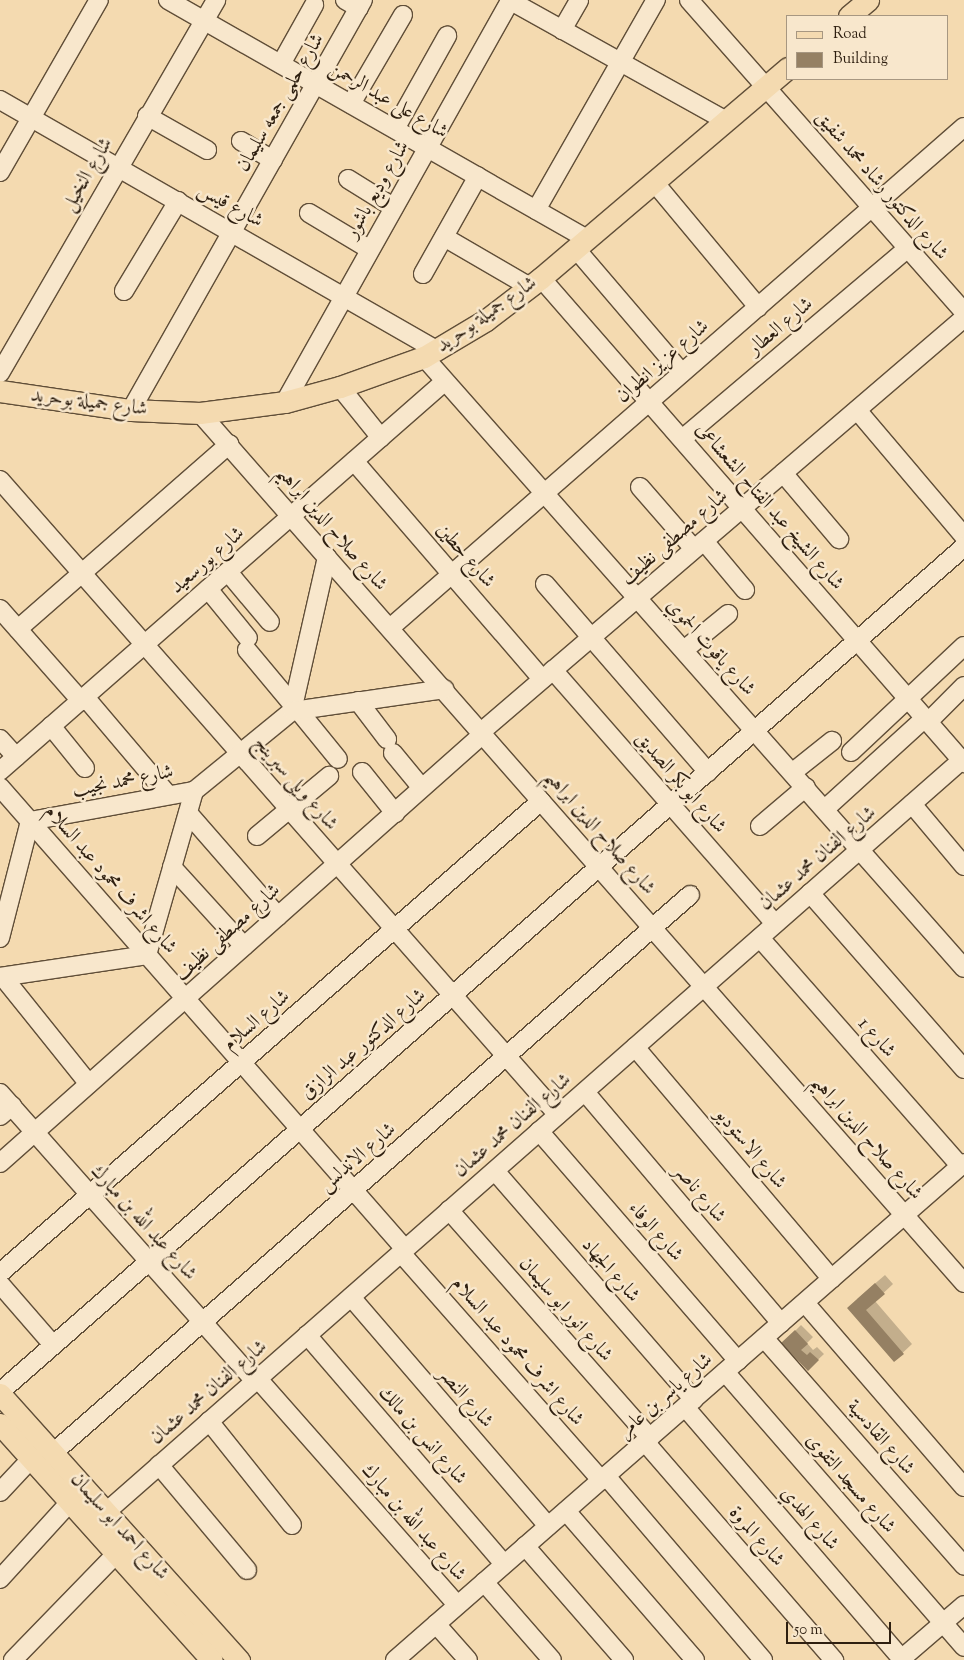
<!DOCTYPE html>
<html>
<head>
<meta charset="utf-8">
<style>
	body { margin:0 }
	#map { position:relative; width:964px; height:1660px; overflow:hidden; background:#f4dab0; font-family:"Sorts Mill Goudy",Amiri,serif }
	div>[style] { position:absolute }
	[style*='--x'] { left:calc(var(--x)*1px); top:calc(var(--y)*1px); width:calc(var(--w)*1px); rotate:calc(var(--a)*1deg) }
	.shadow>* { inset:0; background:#0003 }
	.building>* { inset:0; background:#958063 }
	.roads { filter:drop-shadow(1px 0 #604e38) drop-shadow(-1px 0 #604e38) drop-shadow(0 1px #604e38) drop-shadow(0 -1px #604e38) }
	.minor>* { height:18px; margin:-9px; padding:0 9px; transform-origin:9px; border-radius:9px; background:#f8e7cc }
	.major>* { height:21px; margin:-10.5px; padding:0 10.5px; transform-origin:10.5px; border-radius:10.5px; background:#f4dab0 }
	span { translate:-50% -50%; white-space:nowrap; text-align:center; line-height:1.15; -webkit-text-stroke:5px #f8e7cc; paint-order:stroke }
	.street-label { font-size:20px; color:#2e1f10 }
	.legend { position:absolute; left:786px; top:15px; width:162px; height:65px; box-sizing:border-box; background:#f8e7cc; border:1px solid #a79781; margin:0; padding:6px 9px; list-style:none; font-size:15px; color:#2e1f10 }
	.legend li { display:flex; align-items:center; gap:10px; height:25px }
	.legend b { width:25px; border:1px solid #a79781 }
	.scale { position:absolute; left:786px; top:1622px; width:105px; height:22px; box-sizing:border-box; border:2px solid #2e1f10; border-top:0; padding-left:6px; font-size:15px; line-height:18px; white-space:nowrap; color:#2e1f10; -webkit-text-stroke:4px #f8e7cc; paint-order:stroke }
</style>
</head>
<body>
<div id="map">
	<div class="shadow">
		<i style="clip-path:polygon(885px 1275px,893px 1284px,875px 1301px,912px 1344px,894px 1361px,857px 1299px)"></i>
		<i style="clip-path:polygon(801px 1325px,813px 1337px,807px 1343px,813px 1350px,817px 1347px,824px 1354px,808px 1369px,783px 1343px)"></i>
	</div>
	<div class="building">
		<i style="clip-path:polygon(875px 1283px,885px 1294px,866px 1310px,904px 1354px,894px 1362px,847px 1308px)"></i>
		<i style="clip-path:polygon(795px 1330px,808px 1344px,801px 1350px,807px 1355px,810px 1352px,819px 1360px,808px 1371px,781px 1343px)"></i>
	</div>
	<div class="roads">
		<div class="minor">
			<i style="--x:168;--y:0;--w:482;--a:29.7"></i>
			<i style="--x:345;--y:0;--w:16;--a:30"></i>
			<i style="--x:509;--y:0;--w:248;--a:29.1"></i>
			<i style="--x:689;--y:0;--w:416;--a:48.6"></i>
			<i style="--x:562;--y:30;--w:34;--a:-60"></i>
			<i style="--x:281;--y:64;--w:68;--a:-60.8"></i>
			<i style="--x:0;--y:100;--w:505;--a:29.82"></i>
			<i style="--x:351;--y:104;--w:103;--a:-59.7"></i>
			<i style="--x:147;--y:116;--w:69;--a:29.5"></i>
			<i style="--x:395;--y:129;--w:107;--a:-60.8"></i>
			<i style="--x:241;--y:141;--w:37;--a:31"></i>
			<i style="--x:0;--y:172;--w:198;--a:-60.1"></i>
			<i style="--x:348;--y:179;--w:53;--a:31.9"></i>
			<i style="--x:654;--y:182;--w:163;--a:50.2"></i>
			<i style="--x:536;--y:210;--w:242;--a:-60.3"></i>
			<i style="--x:309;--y:213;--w:70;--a:31"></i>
			<i style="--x:444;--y:237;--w:99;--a:30.2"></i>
			<i style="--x:576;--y:249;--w:163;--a:49.5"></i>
			<i style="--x:423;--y:274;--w:112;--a:-60.7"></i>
			<i style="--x:541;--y:278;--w:644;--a:48.91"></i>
			<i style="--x:124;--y:291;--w:105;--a:-59"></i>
			<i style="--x:424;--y:357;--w:815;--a:48.53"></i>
			<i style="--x:0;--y:373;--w:431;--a:-59.9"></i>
			<i style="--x:340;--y:387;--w:65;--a:51.2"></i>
			<i style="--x:285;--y:402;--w:461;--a:-60.7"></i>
			<i style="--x:131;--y:410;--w:471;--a:-60.5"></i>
			<i style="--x:857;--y:410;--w:165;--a:49.7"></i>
			<i style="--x:200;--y:413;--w:1158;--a:48.71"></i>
			<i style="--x:682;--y:439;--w:296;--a:-40.2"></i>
			<i style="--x:354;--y:461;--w:288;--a:49.2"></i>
			<i style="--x:783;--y:473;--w:87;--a:49.7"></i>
			<i style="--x:0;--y:480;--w:845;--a:48.69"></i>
			<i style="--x:640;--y:487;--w:82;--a:48.9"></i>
			<i style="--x:704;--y:541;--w:64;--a:50.1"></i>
			<i style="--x:228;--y:572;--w:65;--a:50"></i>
			<i style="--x:545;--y:584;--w:249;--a:49.1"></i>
			<i style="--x:208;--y:589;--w:63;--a:50.8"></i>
			<i style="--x:0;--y:609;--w:123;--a:48.6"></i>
			<i style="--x:390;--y:628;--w:762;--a:-41.12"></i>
			<i style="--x:18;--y:629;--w:281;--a:-41.2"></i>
			<i style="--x:247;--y:650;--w:72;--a:50.1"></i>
			<i style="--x:684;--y:650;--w:57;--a:-39.3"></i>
			<i style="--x:553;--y:670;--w:337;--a:48.8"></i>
			<i style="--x:85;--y:697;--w:128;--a:49.7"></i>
			<i style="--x:358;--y:701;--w:48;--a:52.7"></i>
			<i style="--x:298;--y:710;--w:63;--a:50.8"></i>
			<i style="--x:292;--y:711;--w:158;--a:-77.2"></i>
			<i style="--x:928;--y:722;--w:51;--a:-45"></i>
			<i style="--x:51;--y:726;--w:54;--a:51"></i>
			<i style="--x:481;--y:732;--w:636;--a:-40.6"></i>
			<i style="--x:0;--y:739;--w:24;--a:48"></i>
			<i style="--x:851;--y:752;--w:155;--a:-43.2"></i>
			<i style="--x:393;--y:753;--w:45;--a:50.4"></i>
			<i style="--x:0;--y:771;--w:590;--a:-41.22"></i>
			<i style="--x:362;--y:772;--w:53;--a:51.2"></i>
			<i style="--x:793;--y:772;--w:50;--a:-38.5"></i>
			<i style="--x:0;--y:787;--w:614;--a:48.76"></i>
			<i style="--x:912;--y:804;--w:81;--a:50"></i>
			<i style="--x:825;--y:809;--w:135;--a:-42.3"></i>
			<i style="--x:188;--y:813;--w:137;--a:48.9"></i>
			<i style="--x:760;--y:826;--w:60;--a:-40.3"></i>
			<i style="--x:257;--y:836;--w:94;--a:-39.8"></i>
			<i style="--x:172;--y:867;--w:107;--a:47.7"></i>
			<i style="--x:810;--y:893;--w:234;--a:48.8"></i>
			<i style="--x:0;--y:938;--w:121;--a:-75.6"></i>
			<i style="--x:30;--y:821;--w:167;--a:-10.4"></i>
			<i style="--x:194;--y:791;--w:127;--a:-39.2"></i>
			<i style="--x:292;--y:711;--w:154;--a:-8.2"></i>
			<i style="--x:760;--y:938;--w:303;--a:48.7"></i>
			<i style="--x:0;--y:977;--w:149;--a:-8.5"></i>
			<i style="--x:147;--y:955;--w:171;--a:-74"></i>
			<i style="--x:3;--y:977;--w:137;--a:51.2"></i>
			<i style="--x:635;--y:1047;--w:304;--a:49.7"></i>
			<i style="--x:585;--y:1092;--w:303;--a:49.7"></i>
			<i style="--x:0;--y:1093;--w:385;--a:48.5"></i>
			<i style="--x:0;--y:1116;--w:16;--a:-40"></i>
			<i style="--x:539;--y:1131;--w:304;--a:49.1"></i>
			<i style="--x:0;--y:1163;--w:646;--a:-41.61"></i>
			<i style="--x:495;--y:1171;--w:303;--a:49"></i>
			<i style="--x:449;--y:1210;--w:304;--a:48.6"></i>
			<i style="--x:401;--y:1253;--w:303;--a:48.6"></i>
			<i style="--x:0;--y:1273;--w:718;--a:-41.1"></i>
			<i style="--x:0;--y:1284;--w:81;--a:49"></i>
			<i style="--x:351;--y:1297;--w:302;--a:49.3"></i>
			<i style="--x:805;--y:1303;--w:243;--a:49.2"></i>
			<i style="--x:307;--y:1335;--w:302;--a:49.3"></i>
			<i style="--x:764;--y:1338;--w:303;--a:48.7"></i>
			<i style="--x:725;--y:1372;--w:364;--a:49"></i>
			<i style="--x:258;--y:1379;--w:301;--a:48.6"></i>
			<i style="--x:0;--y:1392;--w:1282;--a:-41.24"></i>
			<i style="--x:685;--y:1407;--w:333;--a:49.3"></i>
			<i style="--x:209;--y:1421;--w:133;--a:51.4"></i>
			<i style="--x:645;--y:1442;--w:289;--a:49.1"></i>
			<i style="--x:53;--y:1453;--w:847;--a:-41.22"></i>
			<i style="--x:159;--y:1465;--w:137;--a:50"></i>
			<i style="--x:606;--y:1476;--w:242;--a:49.5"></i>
			<i style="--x:0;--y:1492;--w:45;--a:-46.8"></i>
			<i style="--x:566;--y:1511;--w:197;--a:49.1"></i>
			<i style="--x:97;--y:1520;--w:1154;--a:-41.31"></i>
			<i style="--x:525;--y:1546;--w:151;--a:49"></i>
			<i style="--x:0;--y:1579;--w:104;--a:-47.7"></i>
			<i style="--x:484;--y:1582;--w:103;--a:48.9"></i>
			<i style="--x:436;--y:1624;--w:48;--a:48.4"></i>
			<i style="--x:13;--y:1660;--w:148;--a:-45.8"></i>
			<i style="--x:395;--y:1660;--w:755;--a:-41.14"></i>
			<i style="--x:900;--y:1660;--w:84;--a:-40.7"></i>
		</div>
		<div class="major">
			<i style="--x:849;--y:16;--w:25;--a:-40"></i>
			<i style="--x:0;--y:391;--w:132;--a:8.3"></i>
			<i style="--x:131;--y:410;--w:69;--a:2.5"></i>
			<i style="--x:200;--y:413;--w:86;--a:-7.4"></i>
			<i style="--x:285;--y:402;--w:57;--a:-15.3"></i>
			<i style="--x:340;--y:387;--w:89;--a:-19.7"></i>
			<i style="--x:424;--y:357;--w:72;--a:-30.8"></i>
			<i style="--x:486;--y:320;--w:69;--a:-37.4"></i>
			<i style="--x:541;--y:278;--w:324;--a:-40.4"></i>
			<i style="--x:0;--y:1394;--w:358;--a:48.1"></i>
			<i style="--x:0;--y:1424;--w:317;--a:48.1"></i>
		</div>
	</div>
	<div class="street-label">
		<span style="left:388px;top:101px;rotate:30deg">شارع على عبد الرحمن</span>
		<span style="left:281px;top:103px;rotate:-60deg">شارع حلمى جمعه سليمان</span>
		<span style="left:88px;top:175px;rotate:-60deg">شارع النخيل</span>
		<span style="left:881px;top:186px;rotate:49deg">شارع الدكتور رشاد محمد شفيق</span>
		<span style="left:378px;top:190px;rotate:-60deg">شارع وديع باشور</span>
		<span style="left:230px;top:206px;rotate:29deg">شارع قيس</span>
		<span style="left:487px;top:315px;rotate:-35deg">شارع جميلة بوحريد</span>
		<span style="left:781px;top:327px;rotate:-40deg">شارع العطار</span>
		<span style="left:663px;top:362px;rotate:-41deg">شارع عزيز انطوان</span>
		<span style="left:89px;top:403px;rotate:7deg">شارع جميلة بوحريد</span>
		<span style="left:769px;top:507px;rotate:49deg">شارع الشيخ عبد الفتاح الشعشاعى</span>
		<span style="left:331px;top:529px;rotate:49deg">شارع صلاح الدين ابراهيم</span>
		<span style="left:675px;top:538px;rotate:-41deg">شارع مصطفى نظيف</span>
		<span style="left:465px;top:556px;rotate:49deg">شارع حطين</span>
		<span style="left:208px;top:561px;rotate:-41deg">شارع بورسعيد</span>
		<span style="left:710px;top:648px;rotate:48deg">شارع ياقوت الحموي</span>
		<span style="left:123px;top:782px;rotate:-11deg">شارع محمد نجيب</span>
		<span style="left:680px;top:783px;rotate:49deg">شارع ابو بكر الصديق</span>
		<span style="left:295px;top:784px;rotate:49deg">شارع ويلى سبرينج</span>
		<span style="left:599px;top:833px;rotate:49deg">شارع صلاح الدين ابراهيم</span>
		<span style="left:818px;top:859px;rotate:-41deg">شارع الفنان محمد عثمان</span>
		<span style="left:110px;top:880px;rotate:49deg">شارع اشرف محمود عبد السلام</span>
		<span style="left:228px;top:933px;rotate:-42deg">شارع مصطفى نظيف</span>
		<span style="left:257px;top:1021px;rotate:-41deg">شارع السلام</span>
		<span style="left:876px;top:1038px;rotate:49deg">شارع 1</span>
		<span style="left:364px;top:1045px;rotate:-41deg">شارع الدكتور عبد الرازق</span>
		<span style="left:513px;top:1126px;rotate:-41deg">شارع الفنان محمد عثمان</span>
		<span style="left:866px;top:1138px;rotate:49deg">شارع صلاح الدين ابراهيم</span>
		<span style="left:750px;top:1149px;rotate:50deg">شارع الاستوديو</span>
		<span style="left:358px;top:1158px;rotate:-41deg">شارع الاندلس</span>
		<span style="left:699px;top:1194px;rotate:50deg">شارع ناصر</span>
		<span style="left:143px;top:1223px;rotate:48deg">شارع عبد الله بن مبارك</span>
		<span style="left:655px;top:1232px;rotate:49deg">شارع الوفاء</span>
		<span style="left:610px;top:1271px;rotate:49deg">شارع الجهاد</span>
		<span style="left:565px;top:1310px;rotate:49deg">شارع انور ابو سليمان</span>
		<span style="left:517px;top:1352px;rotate:49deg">شارع اشرف محمود عبد السلام</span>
		<span style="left:209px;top:1393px;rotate:-41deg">شارع الفنان محمد عثمان</span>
		<span style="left:666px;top:1396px;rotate:-41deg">شارع ياسر بن عامر</span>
		<span style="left:465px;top:1398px;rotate:49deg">شارع النصر</span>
		<span style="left:422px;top:1436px;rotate:49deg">شارع انس بن مالك</span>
		<span style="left:880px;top:1438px;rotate:49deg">شارع القادسية</span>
		<span style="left:850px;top:1484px;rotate:49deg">شارع مسجد التقوى</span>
		<span style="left:809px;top:1519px;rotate:49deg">شارع الهدي</span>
		<span style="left:413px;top:1523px;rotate:49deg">شارع عبد الله بن مبارك</span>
		<span style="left:119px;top:1527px;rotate:48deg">شارع احمد ابو سليمان</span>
		<span style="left:756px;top:1537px;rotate:49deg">شارع المروة</span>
	</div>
	<ul class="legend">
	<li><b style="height:6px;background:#f4dab0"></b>Road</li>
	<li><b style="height:14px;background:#958063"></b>Building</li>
	</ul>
	<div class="scale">50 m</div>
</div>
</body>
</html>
